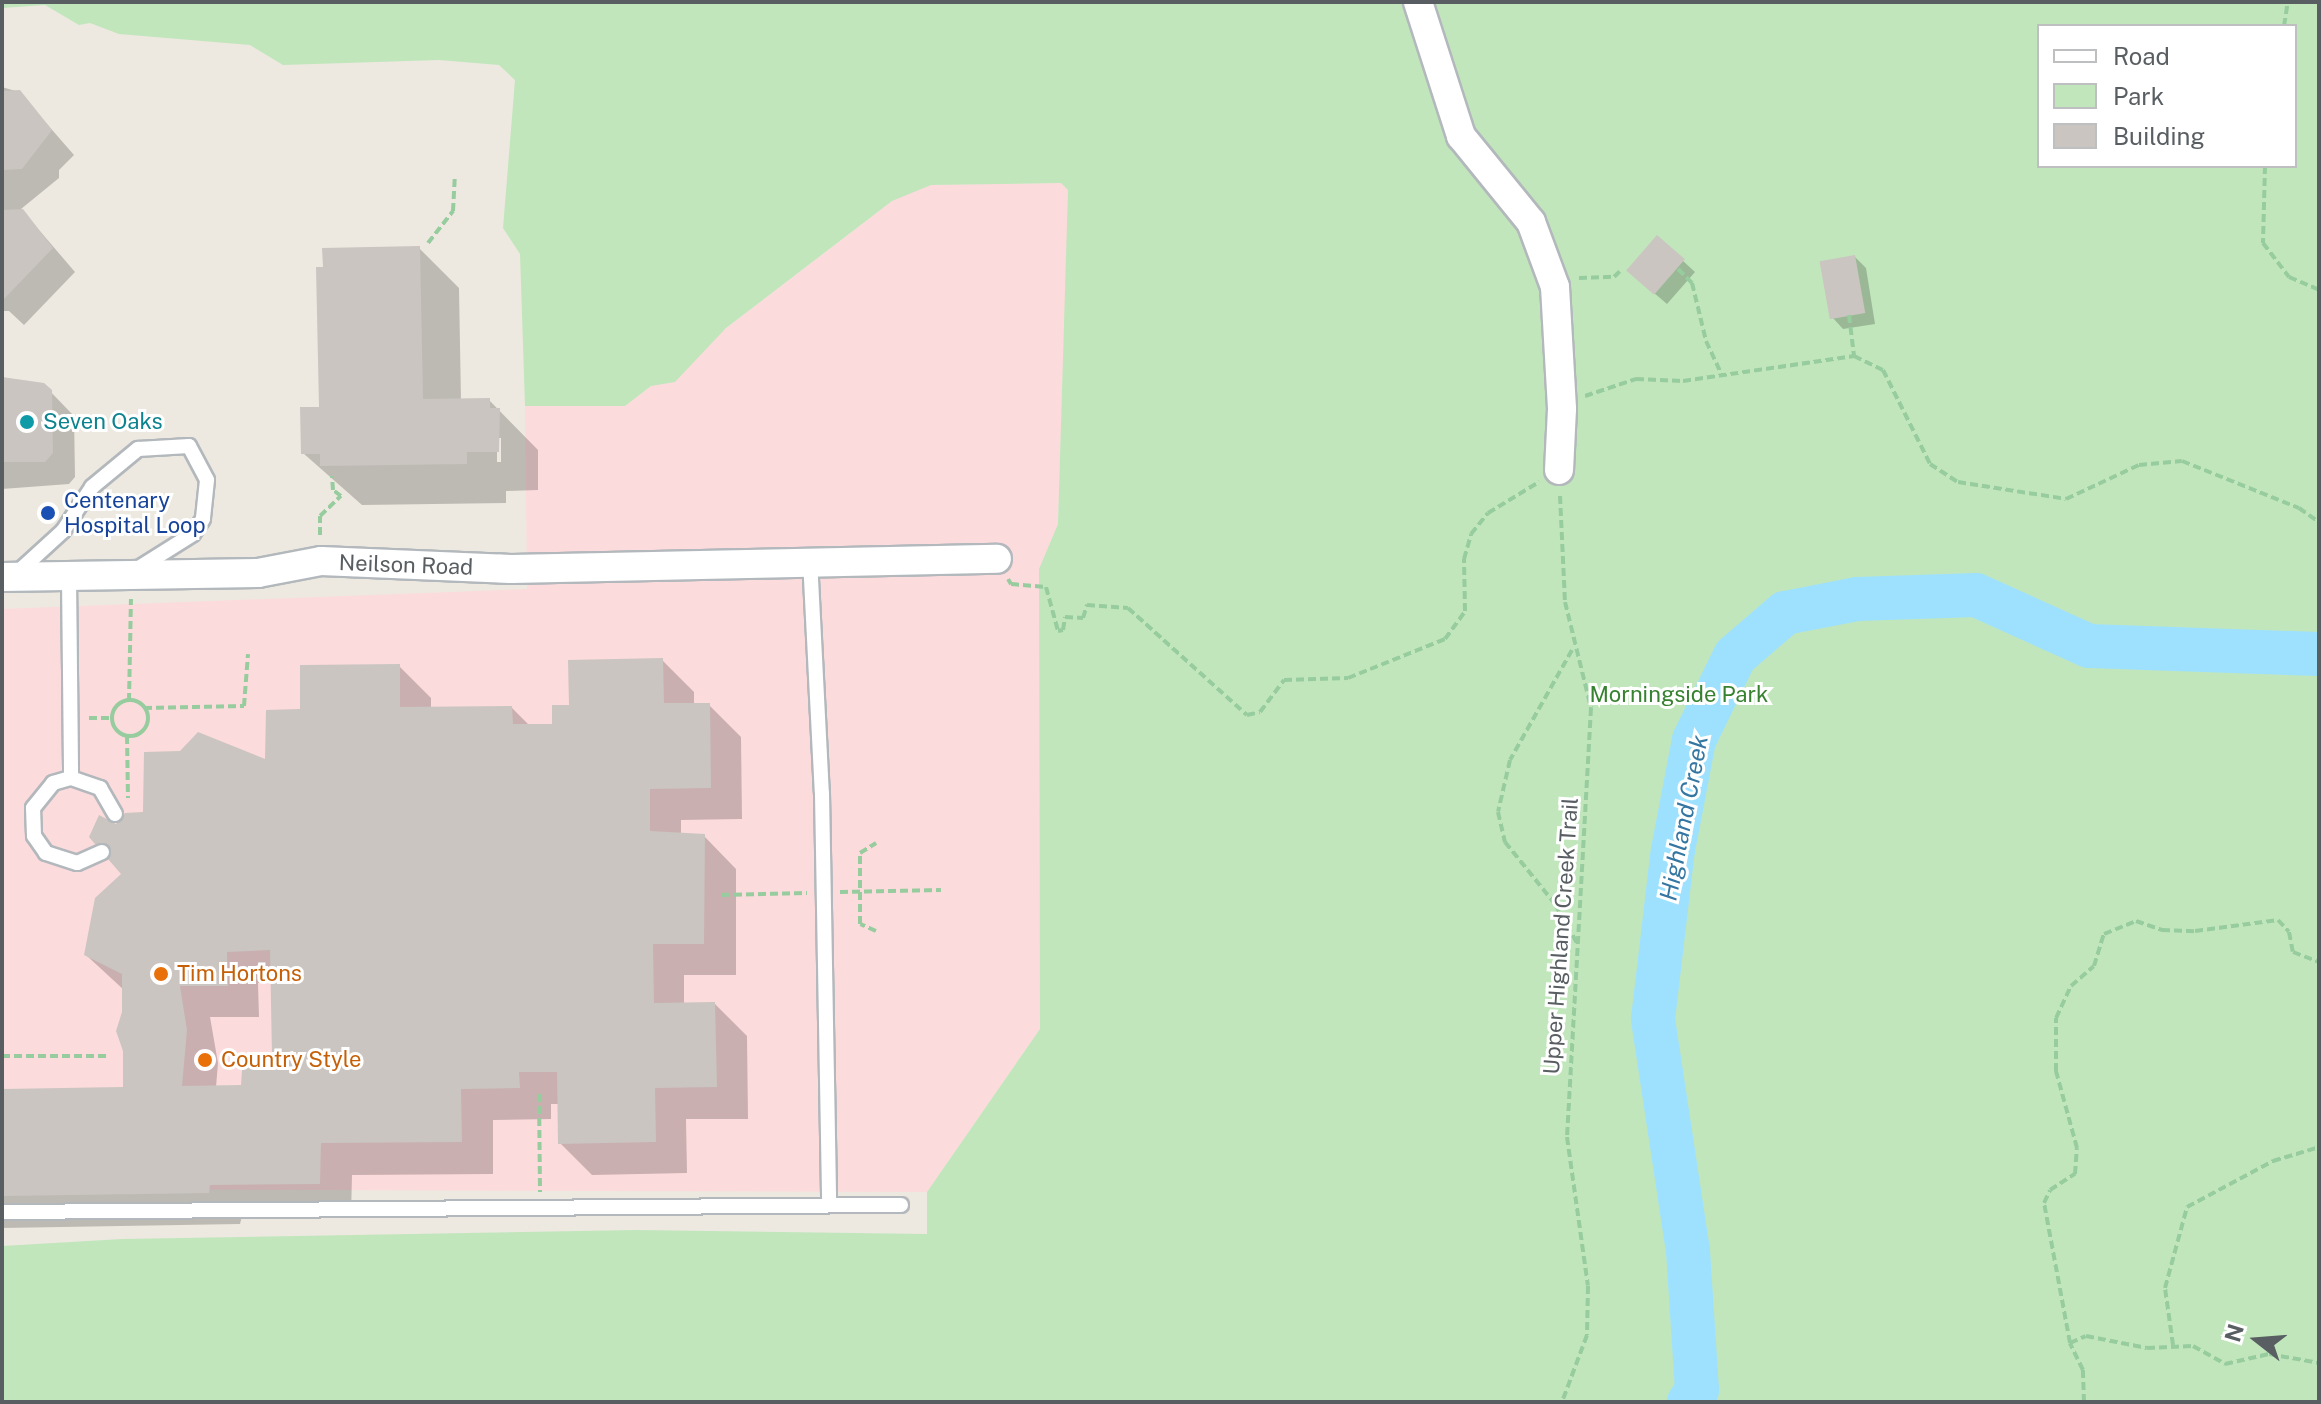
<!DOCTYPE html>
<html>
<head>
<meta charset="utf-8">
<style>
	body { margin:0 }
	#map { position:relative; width:2321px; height:1404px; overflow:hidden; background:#ede9e0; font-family:"Public Sans",sans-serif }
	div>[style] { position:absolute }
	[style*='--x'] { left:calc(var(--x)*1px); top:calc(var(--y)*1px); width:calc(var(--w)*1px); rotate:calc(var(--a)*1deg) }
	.medical>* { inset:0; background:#fcdbdc }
	.green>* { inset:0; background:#c1e6bc }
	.shadow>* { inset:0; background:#0003 }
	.river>* { height:44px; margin:-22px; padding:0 22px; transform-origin:22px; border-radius:22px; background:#9ee1ff }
	.building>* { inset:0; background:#cac5c0; transform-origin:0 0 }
	.path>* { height:4px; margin-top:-2px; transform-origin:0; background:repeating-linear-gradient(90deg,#97cc9f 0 8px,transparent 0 12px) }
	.path>.ring { margin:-2px; padding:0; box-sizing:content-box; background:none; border:4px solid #97cc9f; border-radius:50% }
	.roads { filter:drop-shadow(2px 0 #b3b8bc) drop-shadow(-2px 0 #b3b8bc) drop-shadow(0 2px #b3b8bc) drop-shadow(0 -2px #b3b8bc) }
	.service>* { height:14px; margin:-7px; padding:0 7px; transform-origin:7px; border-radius:7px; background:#fff }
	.minor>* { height:28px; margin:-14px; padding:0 14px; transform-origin:14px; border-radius:14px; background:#fff }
	.dots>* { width:22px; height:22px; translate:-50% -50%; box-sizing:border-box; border:4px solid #fff; border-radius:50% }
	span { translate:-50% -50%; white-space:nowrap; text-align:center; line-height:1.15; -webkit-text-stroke:6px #fff; paint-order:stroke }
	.culture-label { font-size:22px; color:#0d838f }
	.left { translate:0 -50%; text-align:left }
	.transit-label { font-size:22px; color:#164399 }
	.street-label { font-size:22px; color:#595e62 }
	.park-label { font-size:22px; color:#378230 }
	.food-label { font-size:22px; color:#c56008 }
	.water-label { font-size:24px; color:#3577a2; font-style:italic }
	.frame { position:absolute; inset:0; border:4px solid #595e62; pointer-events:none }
	.legend { position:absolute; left:2037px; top:24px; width:260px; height:144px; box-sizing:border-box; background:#fff; border:2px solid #bdbfc0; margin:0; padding:10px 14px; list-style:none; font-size:24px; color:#595e62 }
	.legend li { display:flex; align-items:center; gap:16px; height:40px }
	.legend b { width:40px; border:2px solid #bdbfc0 }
	.north { position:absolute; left:2217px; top:1300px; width:80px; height:80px; -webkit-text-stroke:6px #fff; paint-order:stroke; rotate:287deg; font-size:22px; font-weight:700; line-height:32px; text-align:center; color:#595e62 }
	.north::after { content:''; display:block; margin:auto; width:28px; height:36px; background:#595e62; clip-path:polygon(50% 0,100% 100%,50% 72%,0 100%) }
</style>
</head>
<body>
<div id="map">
	<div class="medical">
		<i style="clip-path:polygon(1069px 183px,1058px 524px,1039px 570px,1040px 1029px,927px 1192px,2px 1189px,2px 609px,527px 589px,525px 406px,625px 406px,913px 185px)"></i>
	</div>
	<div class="green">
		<i style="clip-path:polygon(evenodd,2px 2px,2319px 2px,2319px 1402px,2px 1402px,2px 1246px,122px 1239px,636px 1230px,927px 1234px,927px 1192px,1040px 1029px,1039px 569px,1058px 524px,1068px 190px,1061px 183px,931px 185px,892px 201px,726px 328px,675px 382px,651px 386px,625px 406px,525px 406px,520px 254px,503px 228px,515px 80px,499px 65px,439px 60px,283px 65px,250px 45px,119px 34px,90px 23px,79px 25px,45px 5px,2px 8px,2px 2px,2039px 26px,2295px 26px,2295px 166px,2039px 166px,2039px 26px)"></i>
	</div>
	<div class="shadow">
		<i style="clip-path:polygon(2px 87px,19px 92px,74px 155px,59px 170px,59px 178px,21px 209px,75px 272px,24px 325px,9px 311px,2px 311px)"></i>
		<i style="clip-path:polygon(1657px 237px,1695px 272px,1667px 304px,1640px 281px)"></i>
		<i style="clip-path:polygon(evenodd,420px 249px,459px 288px,461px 401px,489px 400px,538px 450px,538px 490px,506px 491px,506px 503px,362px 505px,303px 453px,321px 409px,420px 249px,497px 438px,501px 438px,501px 462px,497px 462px,497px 438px)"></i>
		<i style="clip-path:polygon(1855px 257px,1866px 268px,1875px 324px,1843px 329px,1832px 317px)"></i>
		<i style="clip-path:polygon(2px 378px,44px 385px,74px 416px,75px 477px,69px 484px,2px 489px)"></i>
		<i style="clip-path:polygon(evenodd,662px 660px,694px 692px,694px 705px,709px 705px,741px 737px,742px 819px,681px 820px,681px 835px,704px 836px,736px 869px,736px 975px,684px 975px,684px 1004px,715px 1004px,747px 1036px,748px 1119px,686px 1119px,687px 1173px,592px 1175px,560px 1143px,560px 1104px,551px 1104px,551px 1119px,493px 1120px,493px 1174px,352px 1175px,351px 1216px,242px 1216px,240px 1224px,2px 1228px,2px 1091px,125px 1089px,124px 990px,86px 955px,124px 874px,97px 843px,116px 826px,267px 761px,302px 711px,399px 666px,431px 698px,431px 709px,512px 708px,530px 726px,555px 726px,571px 707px,662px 660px,273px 982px,274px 1058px,243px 1087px,216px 1087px,218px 1063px,210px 1017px,259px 1017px,258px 983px,273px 982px)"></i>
	</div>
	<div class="river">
		<i style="--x:1689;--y:1402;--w:14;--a:-56"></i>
		<i style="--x:1697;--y:1390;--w:139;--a:-93.7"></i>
		<i style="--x:1688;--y:1251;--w:235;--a:-98.6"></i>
		<i style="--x:1653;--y:1019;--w:170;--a:-83.3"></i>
		<i style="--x:1673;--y:850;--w:112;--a:-79.2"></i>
		<i style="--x:1694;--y:740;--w:93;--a:-64"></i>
		<i style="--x:1735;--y:656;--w:66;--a:-40.7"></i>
		<i style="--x:1785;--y:613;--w:73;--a:-11"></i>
		<i style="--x:1857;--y:599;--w:119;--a:-1.9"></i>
		<i style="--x:1976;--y:595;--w:124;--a:24.3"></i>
		<i style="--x:2089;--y:646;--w:230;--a:2"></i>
	</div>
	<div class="building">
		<i style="clip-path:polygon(20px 90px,52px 130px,22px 169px,2px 170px,2px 91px)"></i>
		<i style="clip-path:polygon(23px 209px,53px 248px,2px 301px,2px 210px)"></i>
		<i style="left:1657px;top:235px;width:37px;height:47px;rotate:41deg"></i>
		<i style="clip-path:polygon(420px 246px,423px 399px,490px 398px,490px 408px,500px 408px,499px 452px,467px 452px,467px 464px,320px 466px,320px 454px,301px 454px,300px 407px,319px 407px,316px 267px,323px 267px,322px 248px)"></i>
		<i style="left:1855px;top:255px;width:59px;height:36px;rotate:80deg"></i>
		<i style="clip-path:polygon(2px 377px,44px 383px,52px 390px,53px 453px,45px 462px,2px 462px)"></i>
		<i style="clip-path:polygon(evenodd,663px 658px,664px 703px,710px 703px,711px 788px,650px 789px,650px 831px,705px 834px,704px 944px,653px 944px,654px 1003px,715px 1002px,717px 1087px,655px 1088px,656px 1142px,558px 1144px,557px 1072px,519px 1072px,520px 1088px,461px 1089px,462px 1142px,321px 1143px,320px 1184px,210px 1185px,209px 1193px,2px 1196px,2px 1089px,123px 1087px,123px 1051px,116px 1031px,122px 1012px,122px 974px,84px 955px,95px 898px,121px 874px,108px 859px,108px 844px,95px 844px,89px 837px,99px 815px,116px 824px,125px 813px,143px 812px,144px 752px,180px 751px,198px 732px,265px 759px,266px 710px,300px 709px,300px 665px,400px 664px,400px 707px,512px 706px,513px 724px,552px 724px,552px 705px,569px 705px,568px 660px,663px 658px,270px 950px,272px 1056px,243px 1056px,241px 1085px,182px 1086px,187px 1030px,180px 986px,228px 986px,227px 952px,270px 950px)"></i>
	</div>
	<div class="path">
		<i style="--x:2284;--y:26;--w:24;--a:-81"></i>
		<i style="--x:2265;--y:166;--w:77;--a:91.5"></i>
		<i style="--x:2263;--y:243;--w:43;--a:52.6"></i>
		<i style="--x:2289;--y:277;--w:33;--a:23"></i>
		<i style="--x:428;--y:243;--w:41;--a:-52"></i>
		<i style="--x:453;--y:211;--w:36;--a:-87"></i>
		<i style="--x:1678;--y:269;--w:20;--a:45"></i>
		<i style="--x:1692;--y:283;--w:60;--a:76.4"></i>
		<i style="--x:1706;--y:341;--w:38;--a:65"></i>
		<i style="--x:1579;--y:278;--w:35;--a:-2"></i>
		<i style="--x:1614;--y:277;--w:8;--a:-45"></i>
		<i style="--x:1849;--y:315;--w:41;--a:83"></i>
		<i style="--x:1585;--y:396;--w:54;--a:-18.4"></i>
		<i style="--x:1636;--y:379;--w:47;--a:2.4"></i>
		<i style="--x:1683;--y:381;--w:173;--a:-8.3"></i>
		<i style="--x:1854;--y:356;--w:32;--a:26"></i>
		<i style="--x:1883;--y:370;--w:105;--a:63.4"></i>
		<i style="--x:1930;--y:464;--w:33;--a:33"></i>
		<i style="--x:1958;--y:482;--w:109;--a:8.9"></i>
		<i style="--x:2066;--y:499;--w:81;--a:-25"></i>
		<i style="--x:2139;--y:465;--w:43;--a:-5.3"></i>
		<i style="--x:2182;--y:461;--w:126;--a:21.9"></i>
		<i style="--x:2299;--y:508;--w:24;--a:35"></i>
		<i style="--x:1560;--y:496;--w:106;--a:87.3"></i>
		<i style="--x:1565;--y:602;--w:109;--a:76.2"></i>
		<i style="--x:1591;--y:708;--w:430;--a:93.2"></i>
		<i style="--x:1567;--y:1137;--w:150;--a:82"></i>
		<i style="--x:1588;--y:1286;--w:49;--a:91.2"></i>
		<i style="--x:1587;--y:1335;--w:72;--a:110.5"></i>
		<i style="--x:320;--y:535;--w:19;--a:-90"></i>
		<i style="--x:320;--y:516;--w:29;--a:-44"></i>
		<i style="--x:341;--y:496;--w:10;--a:-143"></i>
		<i style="--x:333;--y:490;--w:14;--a:-94"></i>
		<i style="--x:1008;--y:579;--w:6;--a:59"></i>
		<i style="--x:1011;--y:584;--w:35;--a:5"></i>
		<i style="--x:1046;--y:587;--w:46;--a:74.7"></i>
		<i style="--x:1058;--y:631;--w:5;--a:-11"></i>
		<i style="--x:1063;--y:630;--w:13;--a:-81"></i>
		<i style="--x:1065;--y:617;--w:18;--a:3"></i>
		<i style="--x:1083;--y:618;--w:14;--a:-73"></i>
		<i style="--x:1087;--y:605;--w:41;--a:4.2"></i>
		<i style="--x:1128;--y:608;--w:160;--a:42"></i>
		<i style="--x:1247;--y:715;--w:13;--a:-13"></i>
		<i style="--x:1260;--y:712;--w:40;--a:-53"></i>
		<i style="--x:1284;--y:680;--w:64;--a:-1.8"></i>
		<i style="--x:1348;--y:678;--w:105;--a:-21.9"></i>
		<i style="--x:1445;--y:639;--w:34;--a:-54"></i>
		<i style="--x:1465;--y:611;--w:52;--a:-91.1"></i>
		<i style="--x:1464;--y:559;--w:26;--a:-74"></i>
		<i style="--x:1471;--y:534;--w:27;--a:-51"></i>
		<i style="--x:1488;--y:513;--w:60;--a:-31.3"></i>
		<i style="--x:1572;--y:650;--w:126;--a:119.4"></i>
		<i style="--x:1510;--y:760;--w:53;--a:103"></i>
		<i style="--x:1498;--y:812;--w:31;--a:77"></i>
		<i style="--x:1505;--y:842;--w:80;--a:51.1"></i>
		<i style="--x:1555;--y:904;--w:45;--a:60.6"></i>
		<i class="ring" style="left:112px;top:700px;width:32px;height:32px"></i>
		<i style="--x:129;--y:701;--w:102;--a:-88.9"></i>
		<i style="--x:144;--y:708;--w:100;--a:-1.1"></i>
		<i style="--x:244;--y:706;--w:52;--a:-85.6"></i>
		<i style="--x:89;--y:718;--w:23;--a:0"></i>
		<i style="--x:127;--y:736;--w:62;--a:89.1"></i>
		<i style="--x:840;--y:892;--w:101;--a:-1.1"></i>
		<i style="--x:722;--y:895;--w:85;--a:-1.3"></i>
		<i style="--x:876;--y:931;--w:17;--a:-156"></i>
		<i style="--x:860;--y:924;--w:71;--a:-90"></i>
		<i style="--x:860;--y:853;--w:19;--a:-32"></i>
		<i style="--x:2;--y:1056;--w:106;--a:0"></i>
		<i style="--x:539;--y:1094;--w:98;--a:89.4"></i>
		<i style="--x:2070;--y:1343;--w:17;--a:-24"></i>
		<i style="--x:2086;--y:1336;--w:62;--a:11.1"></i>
		<i style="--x:2147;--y:1348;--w:46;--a:-2.5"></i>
		<i style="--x:2193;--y:1346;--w:37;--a:29"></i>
		<i style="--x:2225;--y:1364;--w:45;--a:-12.8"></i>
		<i style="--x:2269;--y:1354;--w:51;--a:10.2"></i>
		<i style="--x:2173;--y:1345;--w:58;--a:-98"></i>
		<i style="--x:2165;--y:1288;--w:84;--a:-74.8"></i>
		<i style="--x:2187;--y:1207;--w:98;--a:-28.1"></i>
		<i style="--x:2273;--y:1161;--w:48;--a:-16.9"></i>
		<i style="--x:2084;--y:1402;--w:32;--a:-92"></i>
		<i style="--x:2083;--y:1370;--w:30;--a:-116"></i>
		<i style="--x:2070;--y:1343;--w:142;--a:-100.5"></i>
		<i style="--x:2044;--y:1203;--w:14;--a:-65"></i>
		<i style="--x:2050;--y:1190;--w:30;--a:-33"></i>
		<i style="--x:2075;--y:1174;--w:26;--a:-86"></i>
		<i style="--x:2077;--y:1148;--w:80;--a:-105.3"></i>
		<i style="--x:2056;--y:1071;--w:53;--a:-90"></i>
		<i style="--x:2056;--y:1018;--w:35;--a:-65"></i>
		<i style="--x:2071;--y:986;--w:30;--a:-41"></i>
		<i style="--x:2094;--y:966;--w:34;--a:-73"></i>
		<i style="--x:2104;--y:934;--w:35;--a:-22"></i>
		<i style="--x:2136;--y:921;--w:28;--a:19"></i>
		<i style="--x:2162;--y:930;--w:33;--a:2"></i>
		<i style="--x:2195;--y:931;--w:84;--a:-7.5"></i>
		<i style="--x:2278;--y:920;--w:16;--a:47"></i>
		<i style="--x:2289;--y:932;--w:20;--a:79"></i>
		<i style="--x:2293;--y:952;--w:28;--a:21"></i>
	</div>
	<div class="roads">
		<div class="service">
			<i style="--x:810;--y:559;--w:234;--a:87.1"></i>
			<i style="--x:822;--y:793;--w:412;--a:89"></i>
			<i style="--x:17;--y:573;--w:62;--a:-42.4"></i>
			<i style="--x:63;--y:531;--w:53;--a:-56.6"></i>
			<i style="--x:92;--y:487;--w:60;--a:-39.6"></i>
			<i style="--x:138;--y:449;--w:51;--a:-3.4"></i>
			<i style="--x:189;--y:446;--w:38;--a:62"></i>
			<i style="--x:207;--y:480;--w:39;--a:96"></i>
			<i style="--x:203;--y:519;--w:18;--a:124"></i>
			<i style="--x:193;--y:534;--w:70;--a:147.9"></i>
			<i style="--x:69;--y:577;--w:201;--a:89.4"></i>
			<i style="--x:102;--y:852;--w:27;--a:156"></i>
			<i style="--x:77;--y:863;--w:33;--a:-162"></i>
			<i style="--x:46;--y:853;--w:21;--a:-125"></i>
			<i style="--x:34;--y:836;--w:28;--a:-92"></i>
			<i style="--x:33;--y:808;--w:32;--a:-51"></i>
			<i style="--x:53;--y:783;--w:19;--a:-16"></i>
			<i style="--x:71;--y:778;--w:31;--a:19"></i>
			<i style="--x:100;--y:788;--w:30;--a:60"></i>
			<i style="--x:2;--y:1212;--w:899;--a:-0.45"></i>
		</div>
		<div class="minor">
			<i style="--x:1418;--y:2;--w:141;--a:72.2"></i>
			<i style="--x:1461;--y:136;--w:111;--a:50.9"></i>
			<i style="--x:1531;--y:222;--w:69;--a:69.7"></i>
			<i style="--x:1555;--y:287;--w:122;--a:86.7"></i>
			<i style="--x:1562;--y:409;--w:61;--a:92.8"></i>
			<i style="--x:2;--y:577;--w:256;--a:-0.9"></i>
			<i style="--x:258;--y:573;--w:64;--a:-10.8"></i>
			<i style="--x:321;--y:561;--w:190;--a:2.4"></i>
			<i style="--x:511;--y:569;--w:486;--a:-1.2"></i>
		</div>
	</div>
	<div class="dots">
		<i style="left:27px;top:422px;background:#0f9aa8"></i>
		<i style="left:48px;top:513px;background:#1a4fb4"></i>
		<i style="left:161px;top:974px;background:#e8710a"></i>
		<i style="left:205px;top:1060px;background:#e8710a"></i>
	</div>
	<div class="culture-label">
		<span class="left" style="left:43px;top:422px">Seven Oaks</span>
	</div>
	<div class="transit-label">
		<span class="left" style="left:64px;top:513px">Centenary<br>Hospital Loop</span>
	</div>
	<div class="street-label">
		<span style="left:406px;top:565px;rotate:2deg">Neilson Road</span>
		<span style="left:1561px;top:936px;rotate:-86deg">Upper Highland Creek Trail</span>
	</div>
	<div class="park-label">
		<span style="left:1679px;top:695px">Morningside Park</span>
	</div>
	<div class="food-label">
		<span class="left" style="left:177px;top:974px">Tim Hortons</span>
		<span class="left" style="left:221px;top:1060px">Country Style</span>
	</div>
	<div class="water-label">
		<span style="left:1684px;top:818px;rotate:-79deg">Highland Creek</span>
	</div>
	<div class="frame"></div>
	<ul class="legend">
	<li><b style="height:10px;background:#fff"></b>Road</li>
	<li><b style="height:22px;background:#c1e6bc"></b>Park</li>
	<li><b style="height:22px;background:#cac5c0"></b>Building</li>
	</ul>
	<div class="north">N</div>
</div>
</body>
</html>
